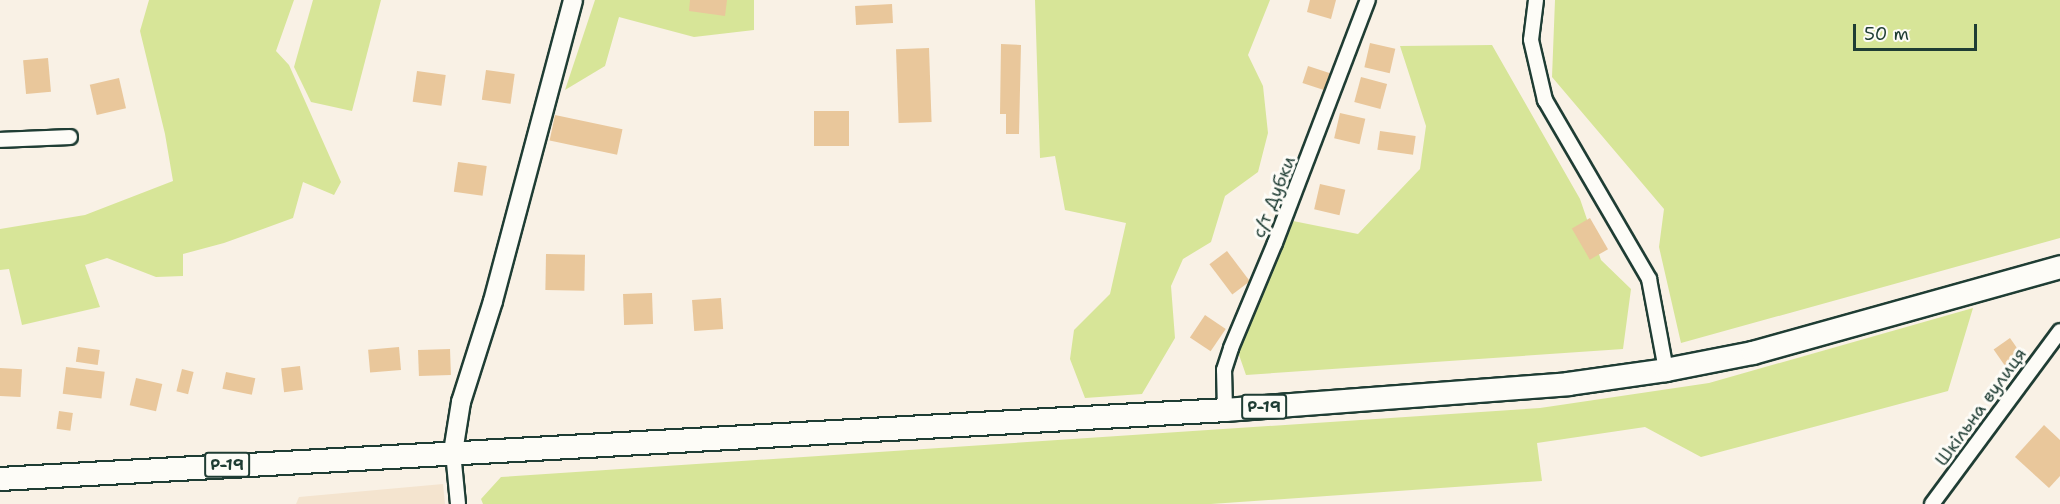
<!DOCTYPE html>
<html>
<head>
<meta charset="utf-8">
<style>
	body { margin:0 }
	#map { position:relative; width:2060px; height:504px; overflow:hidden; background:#f9f1e5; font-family:"Shantell Sans",sans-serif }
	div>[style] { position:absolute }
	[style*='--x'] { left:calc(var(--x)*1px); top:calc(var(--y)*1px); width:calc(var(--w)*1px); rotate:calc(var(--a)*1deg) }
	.built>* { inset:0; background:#f4e4cf }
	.green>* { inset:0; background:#d7e598 }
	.building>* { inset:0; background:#e9c79b; transform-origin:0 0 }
	.roads { filter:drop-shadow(2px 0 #1f3d34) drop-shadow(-2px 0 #1f3d34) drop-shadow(0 2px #1f3d34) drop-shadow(0 -2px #1f3d34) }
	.minor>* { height:14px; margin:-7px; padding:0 7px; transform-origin:7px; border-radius:7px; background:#fdfcf7 }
	.tertiary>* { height:18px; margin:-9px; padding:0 9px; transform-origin:9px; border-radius:9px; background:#fdfcf7 }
	.primary>* { height:22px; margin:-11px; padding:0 11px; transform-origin:11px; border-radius:11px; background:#fdfcf7 }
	span { translate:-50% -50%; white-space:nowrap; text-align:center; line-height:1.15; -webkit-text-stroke:6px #fdfcf7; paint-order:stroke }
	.shield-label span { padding:2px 4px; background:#fdfcf7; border:2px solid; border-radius:4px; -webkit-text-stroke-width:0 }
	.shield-label { font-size:16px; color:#1f3d34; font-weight:700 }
	.street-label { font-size:18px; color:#1f3d34 }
	.scale { position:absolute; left:1853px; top:24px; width:124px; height:27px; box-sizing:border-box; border:3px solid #1f3d34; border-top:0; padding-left:8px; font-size:18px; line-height:21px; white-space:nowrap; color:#1f3d34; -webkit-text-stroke:4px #fdfcf7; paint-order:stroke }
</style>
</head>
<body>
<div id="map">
	<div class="built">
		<i style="clip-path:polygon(443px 484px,445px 504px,296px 504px,299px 497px)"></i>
	</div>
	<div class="green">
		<i style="clip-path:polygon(149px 0,294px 0,276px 51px,289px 65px,341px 182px,334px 195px,303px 182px,293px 218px,224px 243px,183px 254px,183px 276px,156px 277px,107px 258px,85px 265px,100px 307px,22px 325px,9px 269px,0 270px,0 229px,85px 215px,173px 181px,165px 134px,140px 31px)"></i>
		<i style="clip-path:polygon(313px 0,381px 0,352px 111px,311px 102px,294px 67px)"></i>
		<i style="clip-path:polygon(595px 0,754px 0,754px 30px,694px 37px,619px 17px,605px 66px,565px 90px)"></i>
		<i style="clip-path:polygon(1035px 0,1270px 0,1248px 55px,1263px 86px,1268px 133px,1258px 172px,1225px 196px,1211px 242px,1183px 259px,1171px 286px,1175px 338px,1142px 394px,1085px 398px,1070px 359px,1074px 330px,1110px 294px,1126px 223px,1065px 210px,1055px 156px,1040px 158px)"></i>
		<i style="clip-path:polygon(1555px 0,2060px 0,2060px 238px,1681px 343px,1659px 247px,1664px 209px,1552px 77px)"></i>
		<i style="clip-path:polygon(1492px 45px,1580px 199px,1601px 260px,1631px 289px,1623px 349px,1246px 375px,1238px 352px,1293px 221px,1358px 234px,1420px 169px,1426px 126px,1400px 46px)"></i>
		<i style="clip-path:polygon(1973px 308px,1948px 391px,1701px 457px,1645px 427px,1537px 443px,1542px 481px,1211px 504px,483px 504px,481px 499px,501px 477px,1540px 408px,1709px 383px)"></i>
	</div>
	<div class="building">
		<i style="clip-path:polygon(690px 0,727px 0,725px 16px,689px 11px)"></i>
		<i style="clip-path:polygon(1310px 0,1336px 0,1331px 19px,1307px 12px)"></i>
		<i style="left:892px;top:4px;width:19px;height:37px;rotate:87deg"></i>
		<i style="left:1370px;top:43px;width:26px;height:25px;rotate:13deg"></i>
		<i style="clip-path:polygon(1001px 44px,1021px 45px,1019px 134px,1006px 134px,1006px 114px,1000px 114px)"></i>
		<i style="left:929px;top:48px;width:74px;height:33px;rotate:88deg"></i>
		<i style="left:48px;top:58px;width:34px;height:25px;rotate:85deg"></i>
		<i style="left:1308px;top:66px;width:25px;height:18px;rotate:18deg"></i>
		<i style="left:486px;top:70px;width:29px;height:30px;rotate:8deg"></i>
		<i style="left:417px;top:71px;width:29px;height:31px;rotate:8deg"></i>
		<i style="left:1361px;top:77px;width:27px;height:26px;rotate:15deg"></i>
		<i style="left:119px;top:78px;width:31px;height:30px;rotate:77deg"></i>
		<i style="left:814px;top:111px;width:35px;height:35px"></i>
		<i style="left:1340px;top:113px;width:26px;height:26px;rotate:13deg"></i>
		<i style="left:555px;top:115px;width:69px;height:26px;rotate:12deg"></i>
		<i style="left:1380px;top:131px;width:36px;height:19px;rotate:8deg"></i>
		<i style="left:458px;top:162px;width:29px;height:30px;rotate:8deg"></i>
		<i style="left:1320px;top:184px;width:26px;height:26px;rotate:13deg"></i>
		<i style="left:1590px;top:218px;width:36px;height:21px;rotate:60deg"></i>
		<i style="left:1227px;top:251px;width:38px;height:22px;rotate:53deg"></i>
		<i style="left:546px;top:254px;width:39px;height:36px;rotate:1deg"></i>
		<i style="left:652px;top:293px;width:31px;height:29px;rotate:88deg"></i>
		<i style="left:721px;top:298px;width:31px;height:29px;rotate:86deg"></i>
		<i style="left:1205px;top:315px;width:25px;height:27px;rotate:34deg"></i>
		<i style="left:2010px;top:338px;width:28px;height:20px;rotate:55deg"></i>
		<i style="left:78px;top:347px;width:22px;height:15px;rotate:8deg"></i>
		<i style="left:399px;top:347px;width:23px;height:31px;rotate:85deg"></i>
		<i style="left:450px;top:349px;width:26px;height:32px;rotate:88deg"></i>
		<i style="left:300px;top:366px;width:24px;height:19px;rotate:83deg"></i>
		<i style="left:66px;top:367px;width:39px;height:27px;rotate:7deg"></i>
		<i style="left:0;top:368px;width:22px;height:28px;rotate:3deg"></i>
		<i style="left:182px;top:369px;width:12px;height:23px;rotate:14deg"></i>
		<i style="left:226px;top:372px;width:30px;height:17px;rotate:12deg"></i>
		<i style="left:136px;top:378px;width:27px;height:28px;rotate:13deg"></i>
		<i style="left:59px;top:411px;width:14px;height:18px;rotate:8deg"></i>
		<i style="clip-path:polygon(2044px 425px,2060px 440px,2060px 476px,2049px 488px,2015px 457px)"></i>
	</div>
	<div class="roads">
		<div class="minor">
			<i style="--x:1536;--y:0;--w:40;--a:97.1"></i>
			<i style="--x:1531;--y:40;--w:62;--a:76.9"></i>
			<i style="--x:1545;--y:100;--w:207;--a:59.8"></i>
			<i style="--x:1649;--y:279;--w:93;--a:79.4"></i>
			<i style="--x:0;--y:140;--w:70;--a:-2.5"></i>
			<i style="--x:1225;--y:410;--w:40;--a:-91.4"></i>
			<i style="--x:1224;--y:370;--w:23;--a:-72"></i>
			<i style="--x:1231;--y:348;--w:114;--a:-67.3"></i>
			<i style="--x:1275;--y:243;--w:260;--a:-69.1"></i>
			<i style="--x:453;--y:452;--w:52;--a:84.5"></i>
			<i style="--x:1932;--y:504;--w:215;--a:-53.5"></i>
		</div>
		<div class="tertiary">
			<i style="--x:453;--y:452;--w:51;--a:-80.9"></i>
			<i style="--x:461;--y:402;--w:106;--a:-72.4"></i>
			<i style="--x:493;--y:301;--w:311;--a:-75.1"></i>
		</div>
		<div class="primary">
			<i style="--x:0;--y:479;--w:1227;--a:-3.22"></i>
			<i style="--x:1225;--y:410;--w:344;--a:-4.3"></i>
			<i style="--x:1568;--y:384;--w:99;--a:-8.1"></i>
			<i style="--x:1666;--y:370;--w:89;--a:-11.1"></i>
			<i style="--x:1753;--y:353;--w:319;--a:-15.6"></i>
		</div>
	</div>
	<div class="shield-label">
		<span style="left:1264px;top:407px">Р-19</span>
		<span style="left:227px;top:465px">Р-19</span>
	</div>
	<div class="street-label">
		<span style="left:1274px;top:197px;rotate:-68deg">с/т Дубки</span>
		<span style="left:1981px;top:407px;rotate:-54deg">Шкільна вулиця</span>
	</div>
	<div class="scale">50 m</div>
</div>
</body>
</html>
